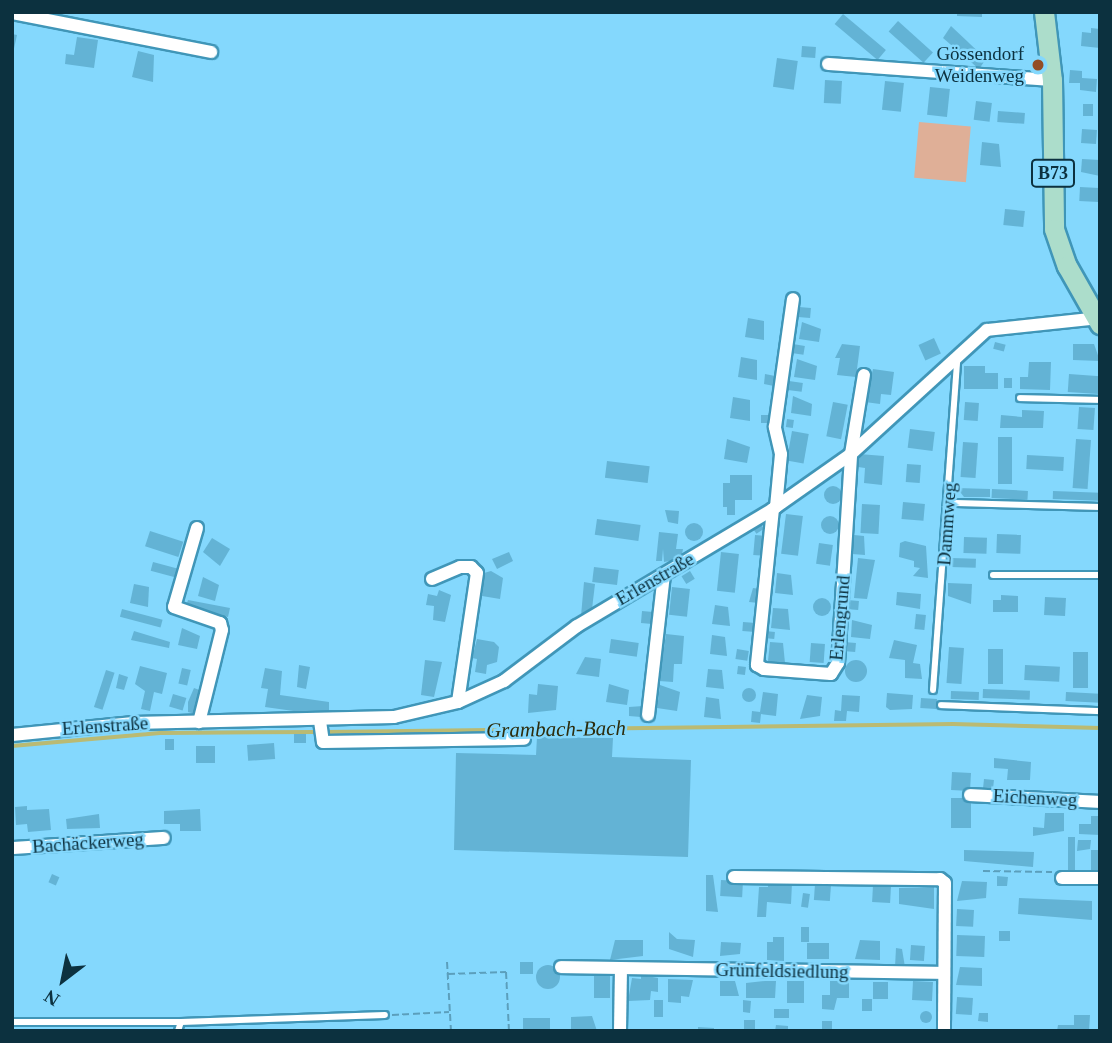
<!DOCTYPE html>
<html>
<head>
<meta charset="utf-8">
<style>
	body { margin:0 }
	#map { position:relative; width:1112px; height:1043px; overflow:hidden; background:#84d8fd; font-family:"Times New Roman",serif }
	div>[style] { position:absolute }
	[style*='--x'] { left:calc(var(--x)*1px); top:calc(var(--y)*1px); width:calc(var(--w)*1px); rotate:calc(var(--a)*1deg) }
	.green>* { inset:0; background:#dfaf97; transform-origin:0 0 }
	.stream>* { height:3.5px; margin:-1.75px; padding:0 1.75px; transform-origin:1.75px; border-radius:1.75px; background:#baba73 }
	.building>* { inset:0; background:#63b3d5; transform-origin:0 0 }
	.round { border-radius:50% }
	.path>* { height:2px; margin-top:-1px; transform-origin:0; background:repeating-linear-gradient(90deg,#5b9fbc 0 7px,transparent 0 10.5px) }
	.roads { filter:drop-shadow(2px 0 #4096b8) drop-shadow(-2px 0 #4096b8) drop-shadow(0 2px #4096b8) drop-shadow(0 -2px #4096b8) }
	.service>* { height:6px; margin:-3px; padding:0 3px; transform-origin:3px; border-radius:3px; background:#fff }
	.minor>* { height:12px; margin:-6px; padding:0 6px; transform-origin:6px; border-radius:6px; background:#fff }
	.primary>* { height:19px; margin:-9.5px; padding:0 9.5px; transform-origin:9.5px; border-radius:9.5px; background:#acddcb }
	.dots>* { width:19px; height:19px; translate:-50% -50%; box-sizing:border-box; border:4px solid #84d8fd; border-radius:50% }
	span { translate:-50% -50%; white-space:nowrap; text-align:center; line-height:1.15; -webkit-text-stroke:5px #84d8fd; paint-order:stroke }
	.shield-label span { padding:2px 5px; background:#84d8fd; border:2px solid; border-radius:5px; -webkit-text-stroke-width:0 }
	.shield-label { font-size:18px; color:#0c313f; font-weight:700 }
	.poi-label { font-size:19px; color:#0c313f }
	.right { translate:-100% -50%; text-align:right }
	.street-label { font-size:19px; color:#0c313f }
	.water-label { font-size:21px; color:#2d2d0d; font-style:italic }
	.frame { position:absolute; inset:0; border:14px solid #0c313f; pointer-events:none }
	.north { position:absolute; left:28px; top:945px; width:70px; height:70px; -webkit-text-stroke:5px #84d8fd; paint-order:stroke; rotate:212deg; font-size:19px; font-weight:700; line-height:28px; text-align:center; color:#0c313f }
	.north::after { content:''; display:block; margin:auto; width:24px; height:32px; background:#0c313f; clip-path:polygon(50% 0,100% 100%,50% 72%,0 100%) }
</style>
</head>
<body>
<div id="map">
	<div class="green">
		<i style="left:919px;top:122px;width:52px;height:56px;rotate:5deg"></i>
	</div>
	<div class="stream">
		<i style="--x:325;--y:732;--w:628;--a:-0.73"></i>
		<i style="--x:953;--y:724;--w:147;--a:1.6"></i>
		<i style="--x:12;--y:746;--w:151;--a:-5"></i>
		<i style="--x:162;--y:733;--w:155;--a:-0.4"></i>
	</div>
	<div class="building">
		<i style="clip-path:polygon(957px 12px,982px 12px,982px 17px,957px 16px)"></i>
		<i style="left:843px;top:14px;width:56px;height:13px;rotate:40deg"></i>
		<i style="left:898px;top:21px;width:47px;height:14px;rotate:42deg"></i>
		<i style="clip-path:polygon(951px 26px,986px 59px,979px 69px,943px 38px)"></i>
		<i style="clip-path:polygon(1091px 28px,1100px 29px,1100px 48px,1081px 46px,1082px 32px,1091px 33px)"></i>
		<i style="clip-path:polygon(12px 34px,17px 35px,13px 53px,12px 53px)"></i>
		<i style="clip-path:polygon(77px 37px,98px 40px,94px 68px,65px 64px,66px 54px,74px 55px)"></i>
		<i style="left:802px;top:46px;width:14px;height:11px;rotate:4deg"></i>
		<i style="clip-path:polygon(138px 51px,154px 55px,153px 82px,132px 77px)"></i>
		<i style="left:777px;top:58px;width:21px;height:29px;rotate:8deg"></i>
		<i style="clip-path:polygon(1070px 70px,1082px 71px,1082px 78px,1097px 79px,1096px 92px,1080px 90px,1080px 83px,1069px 83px)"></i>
		<i style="left:825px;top:80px;width:17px;height:23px;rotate:3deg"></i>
		<i style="left:885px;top:81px;width:19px;height:29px;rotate:6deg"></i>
		<i style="left:930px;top:87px;width:20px;height:28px;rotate:6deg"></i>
		<i style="left:976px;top:101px;width:16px;height:19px;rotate:7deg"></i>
		<i style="left:1083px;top:104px;width:10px;height:12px"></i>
		<i style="left:998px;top:111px;width:27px;height:11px;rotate:4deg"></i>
		<i style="left:1082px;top:129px;width:15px;height:14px;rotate:4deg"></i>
		<i style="clip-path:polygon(982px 142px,999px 144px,1001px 167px,980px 165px)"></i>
		<i style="clip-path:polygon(1082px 159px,1100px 160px,1100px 176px,1081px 172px)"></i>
		<i style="left:1080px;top:187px;width:19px;height:14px;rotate:3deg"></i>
		<i style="left:1005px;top:209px;width:20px;height:16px;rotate:6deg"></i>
		<i style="left:799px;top:307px;width:12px;height:10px;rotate:5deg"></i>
		<i style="clip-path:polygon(748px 318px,764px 321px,764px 340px,745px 337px)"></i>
		<i style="clip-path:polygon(802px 322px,821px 329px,819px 342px,799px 339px)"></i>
		<i style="left:934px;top:338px;width:17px;height:17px;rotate:66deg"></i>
		<i style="left:995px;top:342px;width:11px;height:7px;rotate:15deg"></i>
		<i style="left:793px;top:344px;width:12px;height:9px;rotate:9deg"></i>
		<i style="clip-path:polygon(842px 344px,860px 346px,856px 377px,837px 375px,840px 358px,835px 358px)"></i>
		<i style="clip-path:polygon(1073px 344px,1094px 344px,1100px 361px,1073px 360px)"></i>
		<i style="clip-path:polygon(741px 357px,757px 360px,757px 380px,738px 377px)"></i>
		<i style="clip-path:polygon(797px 359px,817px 366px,815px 380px,794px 377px)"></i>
		<i style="clip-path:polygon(1029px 362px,1051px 362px,1050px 390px,1020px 389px,1020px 377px,1028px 377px)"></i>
		<i style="clip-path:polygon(964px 366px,985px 366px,985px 373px,998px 373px,998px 389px,964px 389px)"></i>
		<i style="clip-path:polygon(873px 369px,894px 372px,891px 395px,881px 394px,880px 404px,865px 402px)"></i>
		<i style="clip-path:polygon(765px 374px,775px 376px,774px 386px,764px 384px)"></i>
		<i style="left:1069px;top:374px;width:31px;height:18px;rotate:4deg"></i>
		<i style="left:1004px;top:378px;width:8px;height:10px"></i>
		<i style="left:789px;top:381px;width:14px;height:9px;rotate:8deg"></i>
		<i style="clip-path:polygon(793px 396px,812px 404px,811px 416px,791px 413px)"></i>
		<i style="clip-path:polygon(733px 397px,750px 400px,750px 421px,730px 418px)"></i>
		<i style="left:833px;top:402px;width:15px;height:35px;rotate:11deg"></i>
		<i style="left:965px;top:402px;width:14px;height:18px;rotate:4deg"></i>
		<i style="left:1079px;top:407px;width:16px;height:22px;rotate:4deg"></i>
		<i style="clip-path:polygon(1022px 410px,1044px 411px,1043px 428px,1000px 428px,1001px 415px,1022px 417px)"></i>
		<i style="left:761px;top:415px;width:8px;height:8px"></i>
		<i style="left:787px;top:419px;width:7px;height:8px;rotate:8deg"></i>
		<i style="left:910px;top:429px;width:25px;height:19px;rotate:7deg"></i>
		<i style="left:792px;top:431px;width:17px;height:30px;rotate:10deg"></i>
		<i style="left:998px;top:437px;width:14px;height:47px"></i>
		<i style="clip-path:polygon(727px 439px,750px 447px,747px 463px,724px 459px)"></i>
		<i style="left:1076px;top:439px;width:15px;height:49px;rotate:4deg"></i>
		<i style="left:963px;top:442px;width:15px;height:35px;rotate:4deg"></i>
		<i style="clip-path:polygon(859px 454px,884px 456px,882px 485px,864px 483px,865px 468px,858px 467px)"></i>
		<i style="left:1027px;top:455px;width:37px;height:14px;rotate:3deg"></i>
		<i style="left:607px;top:461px;width:43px;height:17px;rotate:7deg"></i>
		<i style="left:907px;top:464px;width:14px;height:18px;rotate:4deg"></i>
		<i style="clip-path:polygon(730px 475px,752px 475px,752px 500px,735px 500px,735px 515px,727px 515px,727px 507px,723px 507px,723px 483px,730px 483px)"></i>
		<i class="round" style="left:824px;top:486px;width:18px;height:18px"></i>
		<i style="clip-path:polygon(957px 488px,990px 489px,990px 497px,964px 497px)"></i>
		<i style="left:992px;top:489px;width:36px;height:9px;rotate:3deg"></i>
		<i style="left:1053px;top:491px;width:47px;height:8px;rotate:2deg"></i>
		<i style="left:903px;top:502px;width:22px;height:17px;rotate:5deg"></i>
		<i style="left:862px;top:504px;width:18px;height:29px;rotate:3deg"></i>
		<i style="clip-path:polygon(665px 510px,679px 511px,678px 524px,668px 522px)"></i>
		<i style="left:786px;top:514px;width:17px;height:40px;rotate:7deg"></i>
		<i class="round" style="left:821px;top:516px;width:18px;height:18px"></i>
		<i style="left:597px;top:519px;width:44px;height:16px;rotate:8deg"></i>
		<i class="round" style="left:685px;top:523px;width:18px;height:18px"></i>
		<i style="left:760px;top:523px;width:7px;height:9px;rotate:56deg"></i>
		<i style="left:150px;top:531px;width:35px;height:16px;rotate:18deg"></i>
		<i style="clip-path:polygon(659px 532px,678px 534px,676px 549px,683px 549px,681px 559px,664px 562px,663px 549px,662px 561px,656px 561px)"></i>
		<i style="left:997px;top:534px;width:24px;height:19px;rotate:2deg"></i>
		<i style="left:755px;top:535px;width:11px;height:20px;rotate:5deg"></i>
		<i style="clip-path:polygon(854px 535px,864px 536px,865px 555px,852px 554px)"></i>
		<i style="left:964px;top:537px;width:23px;height:16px;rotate:2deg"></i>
		<i style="clip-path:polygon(212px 538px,230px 549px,220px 566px,203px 552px)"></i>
		<i style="clip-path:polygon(905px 541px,926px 546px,928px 578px,913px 576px,920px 568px,914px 567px,914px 561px,899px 557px,900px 543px)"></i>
		<i style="left:819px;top:543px;width:14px;height:21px;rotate:8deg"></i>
		<i style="clip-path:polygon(509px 552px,513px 561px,497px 569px,492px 559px)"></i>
		<i style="left:721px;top:552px;width:18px;height:39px;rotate:6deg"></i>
		<i style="clip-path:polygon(858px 558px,875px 560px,867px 599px,854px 598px)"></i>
		<i style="left:951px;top:558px;width:25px;height:9px;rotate:2deg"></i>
		<i style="left:153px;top:562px;width:28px;height:9px;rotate:15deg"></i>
		<i style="left:594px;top:567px;width:25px;height:15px;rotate:7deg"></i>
		<i style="clip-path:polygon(491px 571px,503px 578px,500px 599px,482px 596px,484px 573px)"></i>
		<i style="left:690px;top:571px;width:9px;height:10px;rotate:58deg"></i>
		<i style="clip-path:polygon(777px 573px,791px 575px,793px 595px,775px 593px)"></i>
		<i style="clip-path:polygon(203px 577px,219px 585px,215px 601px,198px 596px)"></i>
		<i style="clip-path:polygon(584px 582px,595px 584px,592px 609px,581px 616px)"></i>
		<i style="clip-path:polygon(948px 583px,972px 584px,971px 604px,948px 596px)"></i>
		<i style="clip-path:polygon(134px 584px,149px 587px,148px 607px,130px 603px)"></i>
		<i style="left:672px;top:587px;width:18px;height:28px;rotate:6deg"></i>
		<i style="clip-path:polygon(753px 588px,760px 589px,759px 603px,749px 602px)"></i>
		<i style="clip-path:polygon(439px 590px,451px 595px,445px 622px,433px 620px,434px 606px,426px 605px,428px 594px,437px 596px)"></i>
		<i style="clip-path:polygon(897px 592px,921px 594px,920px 609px,896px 605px)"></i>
		<i style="clip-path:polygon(1001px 595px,1018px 596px,1018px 612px,993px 612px,993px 600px,1001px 600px)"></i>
		<i style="left:1045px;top:597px;width:21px;height:18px;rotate:3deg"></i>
		<i class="round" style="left:813px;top:598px;width:18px;height:18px"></i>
		<i style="clip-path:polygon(188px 600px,230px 608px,228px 617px,186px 606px)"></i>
		<i style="left:847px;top:600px;width:12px;height:9px;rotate:5deg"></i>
		<i style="clip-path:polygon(715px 605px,728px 607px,730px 626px,712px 624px)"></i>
		<i style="clip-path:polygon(773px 608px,788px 609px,790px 630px,771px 628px)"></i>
		<i style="left:122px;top:609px;width:42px;height:8px;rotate:15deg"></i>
		<i style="left:642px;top:611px;width:11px;height:12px;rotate:5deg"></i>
		<i style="left:916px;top:614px;width:10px;height:15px;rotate:6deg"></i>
		<i style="clip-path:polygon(852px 620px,872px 625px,870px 639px,851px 637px)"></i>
		<i style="left:743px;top:622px;width:13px;height:9px;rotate:4deg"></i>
		<i style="clip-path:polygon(182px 628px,200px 636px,197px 649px,178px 645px)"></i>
		<i style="clip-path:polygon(134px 631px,170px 642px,169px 648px,131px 640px)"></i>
		<i style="left:765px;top:631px;width:10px;height:7px;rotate:6deg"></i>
		<i style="clip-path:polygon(666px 634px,684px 636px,682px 664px,674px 664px,673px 682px,659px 681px)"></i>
		<i style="clip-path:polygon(712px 635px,725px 637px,727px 656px,710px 654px)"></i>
		<i style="clip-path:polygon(477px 639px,494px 642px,499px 647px,497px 662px,487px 665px,486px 674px,475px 672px,477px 659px,472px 658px)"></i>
		<i style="left:611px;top:639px;width:28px;height:14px;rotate:8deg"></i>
		<i style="clip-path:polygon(894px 640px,917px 645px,913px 663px,920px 664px,922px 679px,905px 678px,905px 660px,889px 658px)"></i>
		<i style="clip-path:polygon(770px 642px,783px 643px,785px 663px,768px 661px)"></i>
		<i style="left:844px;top:642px;width:12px;height:9px;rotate:5deg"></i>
		<i style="left:811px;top:643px;width:14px;height:19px;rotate:4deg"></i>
		<i style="left:949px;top:647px;width:15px;height:36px;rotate:4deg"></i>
		<i style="left:737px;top:649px;width:12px;height:10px;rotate:9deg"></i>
		<i style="left:988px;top:649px;width:15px;height:35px"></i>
		<i style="left:1073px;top:652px;width:15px;height:36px"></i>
		<i style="clip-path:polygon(585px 657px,601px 659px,599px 677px,576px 674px)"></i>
		<i style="clip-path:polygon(425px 660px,442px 662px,434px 697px,421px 695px)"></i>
		<i class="round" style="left:845px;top:660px;width:22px;height:22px"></i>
		<i style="clip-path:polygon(299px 665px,310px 667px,306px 689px,297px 687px)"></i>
		<i style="left:1025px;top:665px;width:35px;height:15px;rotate:3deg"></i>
		<i style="clip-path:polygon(140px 666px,167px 673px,162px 694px,154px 692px,150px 711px,141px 709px,145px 691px,135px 684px)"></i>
		<i style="left:738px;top:666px;width:8px;height:8px;rotate:7deg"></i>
		<i style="left:182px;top:668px;width:9px;height:16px;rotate:13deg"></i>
		<i style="clip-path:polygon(265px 668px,282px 671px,280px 695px,329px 702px,329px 716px,265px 707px,268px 689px,261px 688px)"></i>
		<i style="clip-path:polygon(708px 669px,722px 670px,724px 689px,706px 687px)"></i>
		<i style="left:106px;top:670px;width:9px;height:39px;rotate:18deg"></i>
		<i style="clip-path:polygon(119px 674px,128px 677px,124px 690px,116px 688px)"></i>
		<i style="clip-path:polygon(538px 684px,558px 686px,556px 710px,528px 713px,529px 694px,537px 695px)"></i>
		<i style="clip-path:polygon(609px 684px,629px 690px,627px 705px,606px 702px)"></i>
		<i style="clip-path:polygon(660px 685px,680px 692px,677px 711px,657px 708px)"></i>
		<i style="clip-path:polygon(194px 688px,202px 691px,195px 714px,188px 712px,188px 702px)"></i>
		<i class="round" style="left:742px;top:688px;width:14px;height:14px"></i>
		<i style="left:983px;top:689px;width:47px;height:9px;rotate:2deg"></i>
		<i style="left:951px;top:691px;width:28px;height:8px;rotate:2deg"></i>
		<i style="clip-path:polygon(763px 692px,778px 694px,776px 716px,761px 714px,760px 723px,751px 722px,752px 711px,760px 712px)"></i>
		<i style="left:1066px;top:692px;width:34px;height:9px;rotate:3deg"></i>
		<i style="clip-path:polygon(887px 693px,913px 695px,912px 709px,890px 710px,886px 707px)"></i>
		<i style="left:173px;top:694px;width:14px;height:13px;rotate:17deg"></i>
		<i style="clip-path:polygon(807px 695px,822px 697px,820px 716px,800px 719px)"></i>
		<i style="clip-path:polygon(842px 695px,860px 696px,859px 712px,847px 711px,846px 721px,834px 721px,835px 710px,841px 711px)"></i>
		<i style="clip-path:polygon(706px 697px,719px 699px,721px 719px,704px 717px)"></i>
		<i style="left:921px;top:698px;width:16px;height:10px;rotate:4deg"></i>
		<i style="clip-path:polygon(643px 706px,641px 717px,629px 716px,629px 707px)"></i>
		<i style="left:294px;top:734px;width:12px;height:9px"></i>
		<i style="clip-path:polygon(537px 737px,613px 738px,612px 757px,691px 760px,688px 857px,454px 850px,456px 753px,536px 755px)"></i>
		<i style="left:165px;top:739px;width:9px;height:11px"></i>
		<i style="left:274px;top:743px;width:16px;height:27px;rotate:86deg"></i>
		<i style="left:196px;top:746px;width:19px;height:17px"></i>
		<i style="clip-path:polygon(994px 758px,1031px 762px,1030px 780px,1007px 780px,1008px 769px,994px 768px)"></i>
		<i style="left:952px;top:772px;width:19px;height:18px;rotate:3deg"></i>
		<i style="left:984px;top:779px;width:10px;height:13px;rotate:6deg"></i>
		<i style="left:951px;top:798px;width:20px;height:30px"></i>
		<i style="clip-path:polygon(27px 806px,27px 810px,49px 809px,51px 830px,28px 832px,27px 824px,16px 825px,15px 807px)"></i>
		<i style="clip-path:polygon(200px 809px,201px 831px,180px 831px,180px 824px,164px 824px,164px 811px)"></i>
		<i style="clip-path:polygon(1045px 813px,1064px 813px,1064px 831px,1033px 836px,1033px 827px,1044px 828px)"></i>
		<i style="clip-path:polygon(99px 814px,100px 828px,67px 829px,66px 819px)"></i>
		<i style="clip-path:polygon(1091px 816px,1100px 816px,1100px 835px,1079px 834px,1079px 824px,1091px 824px)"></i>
		<i style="left:1068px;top:837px;width:7px;height:37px"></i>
		<i style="clip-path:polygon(1078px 840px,1091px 840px,1090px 849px,1077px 851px)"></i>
		<i style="clip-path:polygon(964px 850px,1034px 852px,1033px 867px,964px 861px)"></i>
		<i style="left:1091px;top:850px;width:9px;height:25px"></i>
		<i style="left:52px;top:874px;width:8px;height:9px;rotate:23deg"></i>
		<i style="clip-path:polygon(706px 875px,713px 875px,718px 912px,706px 911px)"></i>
		<i style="clip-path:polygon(997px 876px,1008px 877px,1007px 886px,997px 886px)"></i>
		<i style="left:721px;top:880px;width:22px;height:16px;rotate:3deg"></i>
		<i style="clip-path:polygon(768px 881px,792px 883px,791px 904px,767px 902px,766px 917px,757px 917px,759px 887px,768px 887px)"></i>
		<i style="clip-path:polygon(962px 881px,987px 882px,986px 898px,957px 901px)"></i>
		<i style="left:815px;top:884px;width:16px;height:16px;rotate:4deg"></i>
		<i style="left:873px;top:885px;width:18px;height:17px;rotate:3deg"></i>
		<i style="clip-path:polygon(934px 887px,934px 909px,899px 904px,899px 888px)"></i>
		<i style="left:803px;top:893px;width:7px;height:14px;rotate:8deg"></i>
		<i style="clip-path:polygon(1019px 898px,1092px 901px,1092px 920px,1018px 914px)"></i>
		<i style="left:957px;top:909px;width:17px;height:17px;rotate:3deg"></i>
		<i style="left:801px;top:927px;width:8px;height:15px"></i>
		<i style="left:999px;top:931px;width:11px;height:10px"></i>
		<i style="clip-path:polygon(669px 932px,677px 939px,695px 940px,693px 957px,669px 949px)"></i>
		<i style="left:957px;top:935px;width:28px;height:21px;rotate:2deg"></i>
		<i style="clip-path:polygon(773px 937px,784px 937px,784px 961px,767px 960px,767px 942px,773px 942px)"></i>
		<i style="clip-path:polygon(615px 940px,643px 940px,643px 956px,610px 960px)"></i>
		<i style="clip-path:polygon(860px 940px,880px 941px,880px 960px,855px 959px)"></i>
		<i style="clip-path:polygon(721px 942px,741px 943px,740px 954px,720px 956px)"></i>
		<i style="left:807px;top:943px;width:22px;height:16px"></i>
		<i style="left:911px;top:945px;width:14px;height:15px;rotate:4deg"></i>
		<i style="clip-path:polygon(896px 948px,902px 949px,905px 967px,895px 967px)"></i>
		<i style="left:533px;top:962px;width:12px;height:13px;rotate:90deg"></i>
		<i class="round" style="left:536px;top:965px;width:24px;height:24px"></i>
		<i style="clip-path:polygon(960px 967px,982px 968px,982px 986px,956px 985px)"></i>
		<i style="clip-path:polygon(641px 975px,658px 978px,658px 992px,651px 991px,650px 1000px,628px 1001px,632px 978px,641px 979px)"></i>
		<i style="left:610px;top:976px;width:22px;height:16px;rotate:90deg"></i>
		<i style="clip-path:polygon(668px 979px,693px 980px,689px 997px,681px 996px,681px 1003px,668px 1002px)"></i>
		<i style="clip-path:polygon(720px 981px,735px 981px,739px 996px,720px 996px)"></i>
		<i style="clip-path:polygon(765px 981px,776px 981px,775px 998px,746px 998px,746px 983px)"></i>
		<i style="left:787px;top:981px;width:17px;height:22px"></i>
		<i style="clip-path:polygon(830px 981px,849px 981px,849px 998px,837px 998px,834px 1010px,822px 1009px,822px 995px,830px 995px)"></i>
		<i style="left:913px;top:981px;width:20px;height:19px;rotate:3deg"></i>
		<i style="left:873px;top:982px;width:15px;height:17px"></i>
		<i style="left:957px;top:997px;width:16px;height:17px;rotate:4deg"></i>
		<i style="left:862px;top:999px;width:10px;height:12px"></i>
		<i style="left:654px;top:1000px;width:9px;height:17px"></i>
		<i style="clip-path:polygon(743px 1000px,751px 1001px,750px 1013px,743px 1012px)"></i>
		<i style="left:774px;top:1009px;width:15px;height:9px"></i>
		<i class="round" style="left:920px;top:1011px;width:12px;height:12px"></i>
		<i style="clip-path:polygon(979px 1013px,988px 1013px,988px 1022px,978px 1021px)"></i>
		<i style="clip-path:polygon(1074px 1015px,1090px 1015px,1089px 1031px,1057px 1031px,1058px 1025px,1074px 1025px)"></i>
		<i style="clip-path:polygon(592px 1016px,597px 1031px,571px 1031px,571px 1017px)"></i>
		<i style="left:550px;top:1018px;width:13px;height:27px;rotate:90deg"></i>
		<i style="left:744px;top:1020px;width:11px;height:11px"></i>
		<i style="left:832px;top:1021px;width:10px;height:10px;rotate:90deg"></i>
		<i style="clip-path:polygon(776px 1025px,788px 1026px,788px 1031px,775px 1031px)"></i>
		<i style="clip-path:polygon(698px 1027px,714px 1028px,714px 1031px,698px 1031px)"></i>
	</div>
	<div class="path">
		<i style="--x:983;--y:871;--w:69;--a:0.8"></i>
		<i style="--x:447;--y:962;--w:69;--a:86.7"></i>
		<i style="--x:448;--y:974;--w:58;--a:-2"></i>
		<i style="--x:506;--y:972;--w:59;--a:87.1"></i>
		<i style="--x:392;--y:1015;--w:57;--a:-3"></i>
	</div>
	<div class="roads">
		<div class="service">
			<i style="--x:1020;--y:398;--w:80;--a:1.4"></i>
			<i style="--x:956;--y:503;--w:144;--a:1.6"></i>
			<i style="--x:993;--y:575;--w:107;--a:0"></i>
			<i style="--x:933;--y:690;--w:330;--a:-85.8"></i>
			<i style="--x:941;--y:705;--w:159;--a:2.2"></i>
			<i style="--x:12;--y:1022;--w:169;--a:0"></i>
			<i style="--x:178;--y:1031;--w:9;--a:-72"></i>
			<i style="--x:181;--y:1022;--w:204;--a:-2"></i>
		</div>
		<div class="minor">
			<i style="--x:12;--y:13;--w:203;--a:11.1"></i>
			<i style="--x:828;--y:64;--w:225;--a:4.1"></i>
			<i style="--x:776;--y:507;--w:53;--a:-84.6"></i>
			<i style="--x:781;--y:454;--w:28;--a:-103"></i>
			<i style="--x:775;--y:427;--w:129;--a:-82"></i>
			<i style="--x:773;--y:509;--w:157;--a:95.9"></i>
			<i style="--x:757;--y:665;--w:8;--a:30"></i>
			<i style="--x:764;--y:669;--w:67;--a:4.3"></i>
			<i style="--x:831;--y:674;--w:13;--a:-58"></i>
			<i style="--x:838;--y:663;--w:209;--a:-86.4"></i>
			<i style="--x:851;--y:454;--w:80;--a:-80.7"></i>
			<i style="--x:197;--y:528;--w:82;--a:106.2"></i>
			<i style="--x:174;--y:607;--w:49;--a:19.2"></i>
			<i style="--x:220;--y:623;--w:7;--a:74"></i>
			<i style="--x:222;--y:630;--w:95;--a:104"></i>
			<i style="--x:432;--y:579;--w:30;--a:-23"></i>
			<i style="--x:460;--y:567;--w:11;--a:0"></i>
			<i style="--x:471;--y:567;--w:8;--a:45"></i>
			<i style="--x:477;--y:573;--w:130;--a:98.4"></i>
			<i style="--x:648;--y:715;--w:141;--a:-83.5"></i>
			<i style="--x:320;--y:721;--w:21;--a:82"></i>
			<i style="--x:323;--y:742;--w:201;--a:-0.9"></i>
			<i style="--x:12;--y:735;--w:122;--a:-5.7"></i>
			<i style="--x:133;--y:723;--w:261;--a:-1.3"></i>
			<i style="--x:394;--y:717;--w:66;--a:-13.2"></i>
			<i style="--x:458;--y:702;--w:51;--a:-24.5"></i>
			<i style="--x:504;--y:681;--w:91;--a:-37"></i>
			<i style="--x:577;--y:626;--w:228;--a:-30.8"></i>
			<i style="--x:773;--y:509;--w:95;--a:-35.2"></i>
			<i style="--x:851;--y:454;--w:184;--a:-42.4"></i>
			<i style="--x:987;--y:330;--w:114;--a:-6.1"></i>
			<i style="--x:970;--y:795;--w:130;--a:3.1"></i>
			<i style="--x:12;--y:848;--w:152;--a:-3.8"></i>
			<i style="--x:734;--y:877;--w:206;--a:0.6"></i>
			<i style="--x:940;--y:879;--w:6;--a:39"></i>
			<i style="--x:945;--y:883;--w:148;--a:90.4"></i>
			<i style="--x:1062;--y:878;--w:38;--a:0"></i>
			<i style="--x:561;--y:967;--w:383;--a:0.9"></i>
			<i style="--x:620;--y:1031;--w:62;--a:-89.1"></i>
		</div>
		<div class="primary">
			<i style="--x:1044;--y:12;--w:68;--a:83.3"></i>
			<i style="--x:1052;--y:80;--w:149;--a:89.2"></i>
			<i style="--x:1054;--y:229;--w:39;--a:71"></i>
			<i style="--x:1067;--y:266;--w:67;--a:60.4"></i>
		</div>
	</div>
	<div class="dots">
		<i style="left:1038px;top:65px;background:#934d25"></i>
	</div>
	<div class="shield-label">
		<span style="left:1053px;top:173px">B73</span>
	</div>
	<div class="poi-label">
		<span class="right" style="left:1024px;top:65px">Gössendorf<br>Weidenweg</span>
	</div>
	<div class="street-label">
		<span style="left:947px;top:524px;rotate:-86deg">Dammweg</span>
		<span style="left:655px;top:579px;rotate:-30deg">Erlenstraße</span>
		<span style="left:840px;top:618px;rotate:-85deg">Erlengrund</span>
		<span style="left:105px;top:726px;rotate:-4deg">Erlenstraße</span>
		<span style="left:1035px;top:798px;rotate:3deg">Eichenweg</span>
		<span style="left:88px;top:843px;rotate:-4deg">Bachäckerweg</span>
		<span style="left:782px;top:971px;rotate:1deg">Grünfeldsiedlung</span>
	</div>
	<div class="water-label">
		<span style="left:556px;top:729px;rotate:-1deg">Grambach-Bach</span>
	</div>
	<div class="frame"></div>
	<div class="north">N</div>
</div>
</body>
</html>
